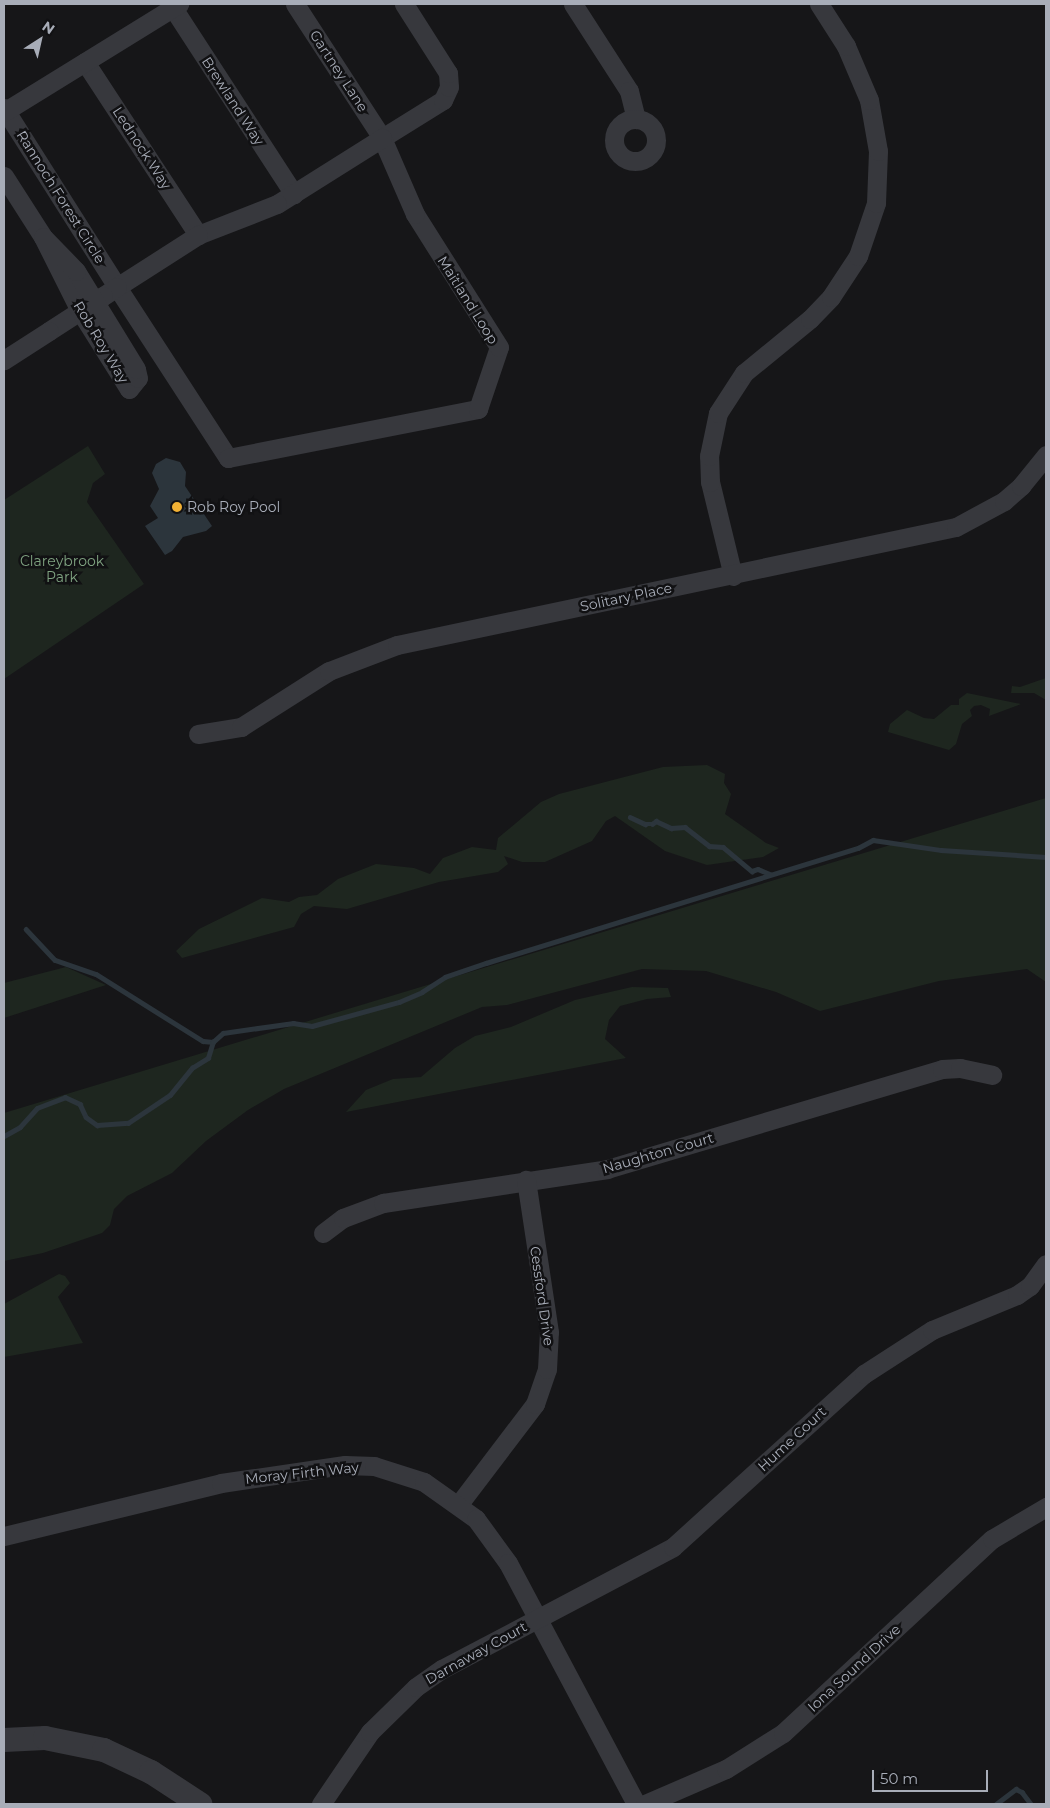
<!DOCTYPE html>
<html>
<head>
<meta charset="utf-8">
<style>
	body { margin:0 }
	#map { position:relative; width:1050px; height:1808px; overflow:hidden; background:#161618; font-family:Montserrat,sans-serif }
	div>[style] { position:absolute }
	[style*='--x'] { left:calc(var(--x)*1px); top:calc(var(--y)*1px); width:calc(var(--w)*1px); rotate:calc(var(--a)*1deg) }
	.green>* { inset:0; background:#1e261f }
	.water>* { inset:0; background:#2c353c }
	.stream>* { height:4.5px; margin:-2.25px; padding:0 2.25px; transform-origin:2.25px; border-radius:2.25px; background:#2c353c }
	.minor>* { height:19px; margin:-9.5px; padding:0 9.5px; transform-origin:9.5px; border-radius:9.5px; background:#37383d }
	.minor>.ring { margin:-9.5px; padding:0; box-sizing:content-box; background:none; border:19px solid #37383d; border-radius:50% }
	.tertiary>* { height:24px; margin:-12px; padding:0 12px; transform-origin:12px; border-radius:12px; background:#37383d }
	.dots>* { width:14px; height:14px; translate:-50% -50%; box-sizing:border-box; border:2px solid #111113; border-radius:50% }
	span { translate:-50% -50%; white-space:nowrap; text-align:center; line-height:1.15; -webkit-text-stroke:5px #111113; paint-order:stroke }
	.street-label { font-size:14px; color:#a8adb8 }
	.poi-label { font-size:14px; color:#a8adb8 }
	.left { translate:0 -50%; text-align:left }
	.park-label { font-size:14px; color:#7fa381 }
	.frame { position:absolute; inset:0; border:5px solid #a8adb8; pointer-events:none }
	.north { position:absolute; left:15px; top:15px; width:50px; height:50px; -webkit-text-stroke:4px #111113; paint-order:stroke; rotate:35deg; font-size:14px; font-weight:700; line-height:20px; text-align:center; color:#a8adb8 }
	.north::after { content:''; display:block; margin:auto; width:18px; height:22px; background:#a8adb8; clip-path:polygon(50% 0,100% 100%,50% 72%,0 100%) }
	.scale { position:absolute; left:872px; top:1770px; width:116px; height:22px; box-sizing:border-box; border:2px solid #a8adb8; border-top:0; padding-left:6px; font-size:15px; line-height:18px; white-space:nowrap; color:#a8adb8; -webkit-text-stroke:4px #111113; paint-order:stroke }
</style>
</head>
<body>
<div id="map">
	<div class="green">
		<i style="clip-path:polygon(88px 446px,105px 474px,93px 483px,87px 502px,144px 584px,4px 679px,4px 500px)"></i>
		<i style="clip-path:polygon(1046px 678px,1046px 700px,1034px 693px,1011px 693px,1012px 686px,1020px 687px)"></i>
		<i style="clip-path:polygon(967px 693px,1021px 704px,989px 716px,990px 709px,981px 705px,974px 706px,970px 710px,972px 716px,962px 724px,956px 744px,949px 750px,888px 732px,890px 724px,907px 710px,924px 718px,934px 719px,951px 705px,959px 705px,959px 699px)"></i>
		<i style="clip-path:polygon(707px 765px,725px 774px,724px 783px,731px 794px,725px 814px,766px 843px,779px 848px,763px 857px,707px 865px,665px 851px,615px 816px,606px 821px,592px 841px,545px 862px,522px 862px,504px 856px,508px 864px,498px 872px,439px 882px,347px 909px,314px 906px,301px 914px,294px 927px,182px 958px,176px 951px,199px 929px,262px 898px,289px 902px,299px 897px,317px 895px,338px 879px,376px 864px,414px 868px,430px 874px,443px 858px,472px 847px,496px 850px,498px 838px,541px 802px,559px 794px,663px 767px)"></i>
		<i style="clip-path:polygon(1046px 798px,1046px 982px,1027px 969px,939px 981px,820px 1011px,776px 992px,706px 971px,642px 969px,507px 1005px,482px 1007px,284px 1089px,248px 1110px,206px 1141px,172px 1173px,127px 1196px,114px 1209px,110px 1225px,102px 1233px,43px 1253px,4px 1261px,4px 1113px)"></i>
		<i style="clip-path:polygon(66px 967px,106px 985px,4px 1018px,4px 983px)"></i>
		<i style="clip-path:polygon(632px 987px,668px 988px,671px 997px,647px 999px,620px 1006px,609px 1020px,605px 1039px,626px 1058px,346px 1112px,366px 1090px,393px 1079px,421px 1077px,455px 1048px,475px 1036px,511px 1027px,575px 1000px)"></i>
		<i style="clip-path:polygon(59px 1274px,65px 1276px,70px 1283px,58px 1297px,83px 1343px,4px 1357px,4px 1304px)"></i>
	</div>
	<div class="water">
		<i style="clip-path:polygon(166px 458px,180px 462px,186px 472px,185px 486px,212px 526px,206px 531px,183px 537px,172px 551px,165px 555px,145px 526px,158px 518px,150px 506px,159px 489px,152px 473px,156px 464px)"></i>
	</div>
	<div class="stream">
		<i style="--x:630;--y:817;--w:17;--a:25"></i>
		<i style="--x:645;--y:824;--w:7;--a:0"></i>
		<i style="--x:652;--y:824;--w:5;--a:-37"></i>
		<i style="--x:656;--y:821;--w:17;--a:25"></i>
		<i style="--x:671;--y:828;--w:14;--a:-4"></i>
		<i style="--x:685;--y:827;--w:31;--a:38"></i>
		<i style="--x:709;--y:846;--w:14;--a:4"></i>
		<i style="--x:723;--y:847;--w:38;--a:40"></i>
		<i style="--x:752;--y:871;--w:6;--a:-18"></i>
		<i style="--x:758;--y:869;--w:13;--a:23"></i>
		<i style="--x:26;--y:929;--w:42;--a:46.9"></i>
		<i style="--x:55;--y:960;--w:43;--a:18.9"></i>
		<i style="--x:96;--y:974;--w:126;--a:32.1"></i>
		<i style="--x:203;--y:1041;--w:10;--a:6"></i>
		<i style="--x:4;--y:1136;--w:18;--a:-29"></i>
		<i style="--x:20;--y:1127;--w:25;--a:-48"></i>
		<i style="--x:37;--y:1108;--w:30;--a:-21"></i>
		<i style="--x:65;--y:1097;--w:17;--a:25"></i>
		<i style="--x:80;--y:1104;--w:14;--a:65"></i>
		<i style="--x:86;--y:1117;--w:14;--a:36"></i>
		<i style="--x:97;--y:1125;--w:31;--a:-4"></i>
		<i style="--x:128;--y:1123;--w:50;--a:-33.7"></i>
		<i style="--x:170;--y:1095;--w:35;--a:-51"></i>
		<i style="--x:192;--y:1068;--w:19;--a:-32"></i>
		<i style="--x:208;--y:1058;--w:17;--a:-73"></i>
		<i style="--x:213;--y:1042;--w:13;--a:-42"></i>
		<i style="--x:223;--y:1033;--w:71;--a:-8.1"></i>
		<i style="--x:293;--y:1023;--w:19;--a:9"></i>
		<i style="--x:312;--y:1026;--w:90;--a:-15.4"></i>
		<i style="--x:399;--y:1002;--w:25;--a:-23"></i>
		<i style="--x:422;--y:992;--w:27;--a:-33"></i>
		<i style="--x:445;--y:977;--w:43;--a:-18.9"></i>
		<i style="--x:486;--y:963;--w:389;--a:-17.2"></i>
		<i style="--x:858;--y:848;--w:17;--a:-28"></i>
		<i style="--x:873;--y:840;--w:69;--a:8.4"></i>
		<i style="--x:941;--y:850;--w:105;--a:3.8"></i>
		<i style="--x:996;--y:1804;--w:25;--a:-37"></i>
		<i style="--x:1016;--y:1789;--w:7;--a:27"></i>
		<i style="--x:1022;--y:1792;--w:15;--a:53"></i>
	</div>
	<div class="minor">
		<i style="--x:295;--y:4;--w:160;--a:57"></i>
		<i style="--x:382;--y:138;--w:72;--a:-31.9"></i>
		<i style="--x:443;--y:100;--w:14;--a:-65"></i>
		<i style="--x:449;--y:87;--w:14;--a:-94"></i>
		<i style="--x:448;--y:73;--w:82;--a:-122.5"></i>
		<i style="--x:573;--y:4;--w:103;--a:57.2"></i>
		<i style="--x:629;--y:91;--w:29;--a:76"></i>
		<i style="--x:173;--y:8;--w:222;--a:57"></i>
		<i style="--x:85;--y:62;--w:207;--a:56.8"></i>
		<i style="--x:4;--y:108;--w:212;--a:57.7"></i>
		<i style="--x:117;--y:287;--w:204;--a:57"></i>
		<i style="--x:228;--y:458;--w:255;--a:-11.1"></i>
		<i style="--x:478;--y:409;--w:65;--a:-71.3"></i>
		<i style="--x:499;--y:347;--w:157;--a:-122.3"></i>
		<i style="--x:415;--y:214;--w:83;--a:-113.5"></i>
		<i style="--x:382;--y:138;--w:124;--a:147.8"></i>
		<i style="--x:277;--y:204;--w:85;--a:158.6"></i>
		<i style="--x:198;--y:235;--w:96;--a:147.3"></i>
		<i style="--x:117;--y:287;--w:17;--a:147"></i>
		<i style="--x:103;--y:296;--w:64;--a:147.1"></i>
		<i style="--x:49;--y:331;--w:54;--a:147.2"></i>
		<i style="--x:4;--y:112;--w:206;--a:-31.7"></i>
		<i class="ring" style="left:614px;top:119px;width:23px;height:23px"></i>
		<i style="--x:4;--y:176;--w:72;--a:57.4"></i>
		<i style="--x:43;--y:237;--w:83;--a:63.4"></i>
		<i style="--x:80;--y:311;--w:92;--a:57.9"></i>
		<i style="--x:129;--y:389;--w:14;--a:-51"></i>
		<i style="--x:138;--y:378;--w:9;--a:-103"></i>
		<i style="--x:136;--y:369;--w:115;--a:-121.5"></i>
		<i style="--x:76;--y:271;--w:47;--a:-134.1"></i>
		<i style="--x:733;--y:576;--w:97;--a:-103.7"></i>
		<i style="--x:710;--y:482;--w:26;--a:-92"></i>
		<i style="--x:709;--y:456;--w:44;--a:-78.2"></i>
		<i style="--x:718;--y:413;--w:48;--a:-57"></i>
		<i style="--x:744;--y:373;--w:85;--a:-39.3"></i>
		<i style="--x:810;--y:319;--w:30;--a:-46"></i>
		<i style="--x:831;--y:297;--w:49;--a:-56.6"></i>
		<i style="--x:858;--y:256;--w:56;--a:-71.2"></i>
		<i style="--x:876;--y:203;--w:52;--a:-87.8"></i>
		<i style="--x:878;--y:151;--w:52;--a:-100"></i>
		<i style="--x:869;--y:100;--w:59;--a:-113.1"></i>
		<i style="--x:846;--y:46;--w:50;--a:-122.7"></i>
		<i style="--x:198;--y:734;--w:44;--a:-9.2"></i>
		<i style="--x:241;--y:727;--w:104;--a:-32.5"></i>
		<i style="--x:329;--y:671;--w:73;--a:-20.9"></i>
		<i style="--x:397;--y:645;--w:571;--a:-11.92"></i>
		<i style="--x:956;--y:527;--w:55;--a:-28.4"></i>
		<i style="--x:1004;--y:501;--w:23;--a:-41"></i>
		<i style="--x:1021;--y:486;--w:40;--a:-51"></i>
		<i style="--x:323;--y:1233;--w:25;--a:-37"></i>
		<i style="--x:343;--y:1218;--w:43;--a:-20.6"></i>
		<i style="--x:383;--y:1203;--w:227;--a:-8.6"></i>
		<i style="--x:607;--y:1169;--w:350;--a:-16.6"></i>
		<i style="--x:942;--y:1069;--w:18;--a:-3"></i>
		<i style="--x:960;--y:1068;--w:33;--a:12"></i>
		<i style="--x:459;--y:1504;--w:126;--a:-52.8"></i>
		<i style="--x:535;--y:1404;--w:37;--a:-71"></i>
		<i style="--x:547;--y:1369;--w:37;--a:-87"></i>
		<i style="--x:549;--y:1332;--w:154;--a:-98.6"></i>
		<i style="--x:4;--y:1536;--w:223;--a:-13.7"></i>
		<i style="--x:221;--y:1483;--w:125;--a:-8.3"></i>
		<i style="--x:345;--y:1465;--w:29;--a:2"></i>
		<i style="--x:374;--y:1466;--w:52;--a:17.7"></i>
		<i style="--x:424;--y:1482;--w:64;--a:35.4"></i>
		<i style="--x:476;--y:1519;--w:54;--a:54"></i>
		<i style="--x:508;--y:1563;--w:273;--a:62"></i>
		<i style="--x:321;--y:1804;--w:87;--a:-55.8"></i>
		<i style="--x:370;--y:1732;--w:64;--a:-44.4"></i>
		<i style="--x:416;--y:1687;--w:32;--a:-35"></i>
		<i style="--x:442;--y:1669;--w:261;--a:-27.8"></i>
		<i style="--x:673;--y:1547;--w:258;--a:-42.2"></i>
		<i style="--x:864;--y:1374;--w:81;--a:-32.9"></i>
		<i style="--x:932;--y:1330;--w:92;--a:-22.4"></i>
		<i style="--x:1017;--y:1295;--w:16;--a:-35"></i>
		<i style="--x:1030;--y:1286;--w:27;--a:-54"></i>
		<i style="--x:645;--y:1804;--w:88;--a:-23.4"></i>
		<i style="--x:726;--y:1769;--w:67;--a:-32.3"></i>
		<i style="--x:783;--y:1733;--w:285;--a:-42.9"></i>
		<i style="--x:992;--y:1539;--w:63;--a:-30.7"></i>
	</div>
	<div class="tertiary">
		<i style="--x:4;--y:1740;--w:41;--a:-2.8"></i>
		<i style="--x:45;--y:1738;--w:60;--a:11.5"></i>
		<i style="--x:104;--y:1750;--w:52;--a:25.1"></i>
		<i style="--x:151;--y:1772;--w:59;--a:33.1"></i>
	</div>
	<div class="dots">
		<i style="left:177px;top:507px;background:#f2b134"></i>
	</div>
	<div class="street-label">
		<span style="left:339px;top:71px;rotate:57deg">Gartney Lane</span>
		<span style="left:233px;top:101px;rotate:57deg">Brewland Way</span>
		<span style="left:142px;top:148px;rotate:57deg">Lednock Way</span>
		<span style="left:61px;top:197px;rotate:58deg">Rannoch Forest Circle</span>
		<span style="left:468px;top:300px;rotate:58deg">Maitland Loop</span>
		<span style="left:101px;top:342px;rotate:59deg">Rob Roy Way</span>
		<span style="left:626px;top:597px;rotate:-12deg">Solitary Place</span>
		<span style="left:658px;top:1153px;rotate:-16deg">Naughton Court</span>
		<span style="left:542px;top:1296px;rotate:82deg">Cessford Drive</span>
		<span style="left:792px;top:1439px;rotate:-43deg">Hume Court</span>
		<span style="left:302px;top:1473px;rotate:-6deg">Moray Firth Way</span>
		<span style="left:476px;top:1653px;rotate:-29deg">Darnaway Court</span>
		<span style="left:854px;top:1668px;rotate:-43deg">Iona Sound Drive</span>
	</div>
	<div class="poi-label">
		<span class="left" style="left:187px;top:507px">Rob Roy Pool</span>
	</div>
	<div class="park-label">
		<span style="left:62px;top:569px">Clareybrook<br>Park</span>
	</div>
	<div class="frame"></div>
	<div class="north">N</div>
	<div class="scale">50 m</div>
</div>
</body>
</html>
